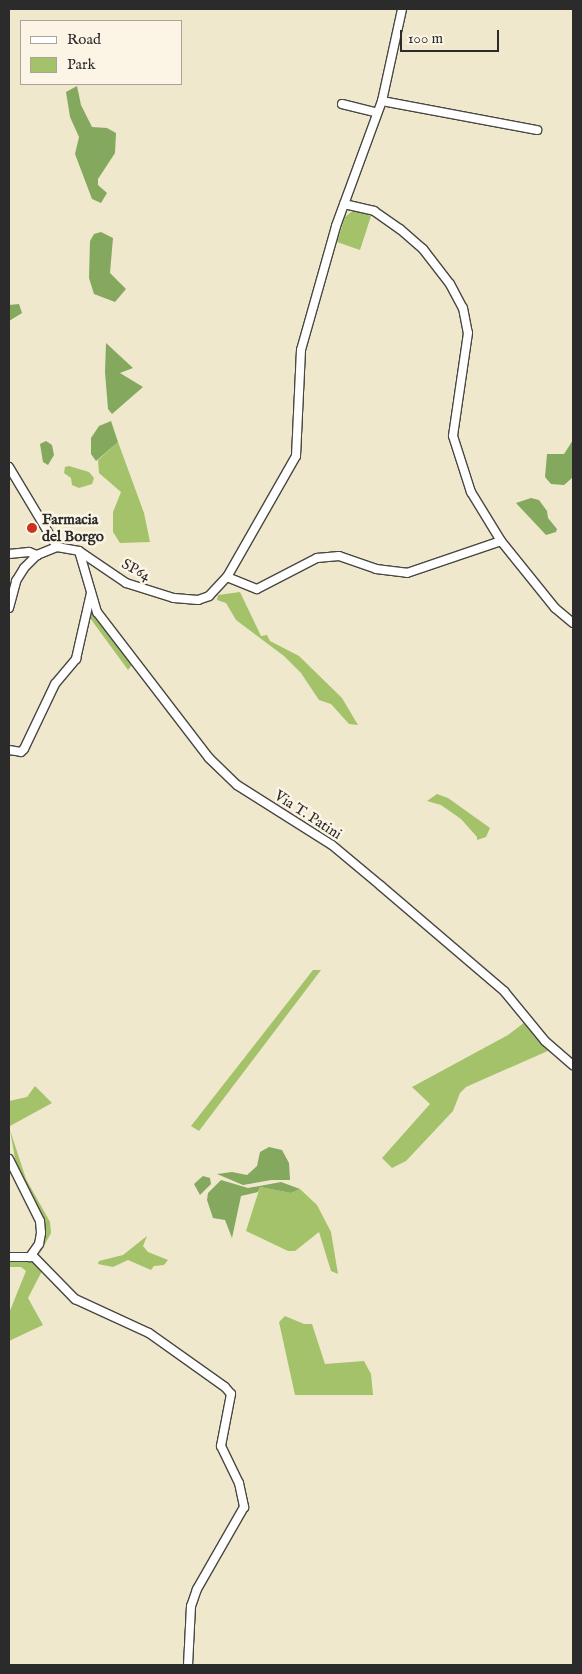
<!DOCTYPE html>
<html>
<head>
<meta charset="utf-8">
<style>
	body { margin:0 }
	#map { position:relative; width:582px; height:1674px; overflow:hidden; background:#efe8cc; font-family:"IM FELL English",serif }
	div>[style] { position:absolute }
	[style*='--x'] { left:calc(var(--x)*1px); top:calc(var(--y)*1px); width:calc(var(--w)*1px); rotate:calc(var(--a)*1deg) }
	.green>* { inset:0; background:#a4c26a }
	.forest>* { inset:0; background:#83a85e }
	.roads { filter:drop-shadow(1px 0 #484743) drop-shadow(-1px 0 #484743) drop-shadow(0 1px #484743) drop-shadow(0 -1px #484743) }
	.minor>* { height:8px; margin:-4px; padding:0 4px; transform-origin:4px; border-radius:4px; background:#fff }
	.dots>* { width:14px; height:14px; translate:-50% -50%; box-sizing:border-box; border:2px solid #fcf5e5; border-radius:50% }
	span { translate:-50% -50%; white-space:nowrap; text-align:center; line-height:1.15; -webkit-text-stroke:5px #fcf5e5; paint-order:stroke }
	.poi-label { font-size:15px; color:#2b2b2b; font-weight:700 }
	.left { translate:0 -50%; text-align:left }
	.street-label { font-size:15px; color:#2b2b2b }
	.frame { position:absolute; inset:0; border:10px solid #2b2b2b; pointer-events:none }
	.legend { position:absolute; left:20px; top:20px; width:162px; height:65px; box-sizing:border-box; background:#fcf5e5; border:1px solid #a8a49b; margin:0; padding:6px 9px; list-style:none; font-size:15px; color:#2b2b2b }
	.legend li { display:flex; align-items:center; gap:10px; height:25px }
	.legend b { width:25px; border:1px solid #a8a49b }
	.scale { position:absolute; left:400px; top:30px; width:99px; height:22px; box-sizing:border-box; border:2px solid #2b2b2b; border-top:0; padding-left:6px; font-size:15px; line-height:18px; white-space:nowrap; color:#2b2b2b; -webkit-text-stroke:4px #fcf5e5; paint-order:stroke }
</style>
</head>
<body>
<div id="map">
	<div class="green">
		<i style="clip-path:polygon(355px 209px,371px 216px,360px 250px,337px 242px,345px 217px)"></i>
		<i style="clip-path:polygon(118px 442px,144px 513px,150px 542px,120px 543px,113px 532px,113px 512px,121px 492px,99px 473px,98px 460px)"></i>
		<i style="clip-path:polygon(69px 466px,89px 472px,94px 478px,92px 484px,79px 488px,72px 485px,71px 478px,64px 473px,65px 467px)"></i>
		<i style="clip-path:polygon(240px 592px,261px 636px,267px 635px,270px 641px,299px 656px,342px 698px,358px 725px,349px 724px,331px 704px,319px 700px,301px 673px,284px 656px,236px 620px,226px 603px,217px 600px,218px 595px)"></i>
		<i style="clip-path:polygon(89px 609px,132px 665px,128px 670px,90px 618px)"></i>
		<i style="clip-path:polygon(437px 794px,448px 798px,490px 828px,486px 837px,477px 840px,477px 837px,461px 819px,441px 805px,427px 801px)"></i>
		<i style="clip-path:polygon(313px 970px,321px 970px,199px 1131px,191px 1126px)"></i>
		<i style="clip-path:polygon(525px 1022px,550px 1050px,466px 1087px,460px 1093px,453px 1111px,406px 1161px,392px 1168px,382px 1158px,430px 1104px,412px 1087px,508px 1035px)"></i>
		<i style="clip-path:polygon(35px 1086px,52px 1103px,10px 1126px,9px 1101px,27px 1097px)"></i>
		<i style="clip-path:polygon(10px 1130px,26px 1179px,50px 1222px,51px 1233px,38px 1257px,45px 1241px,45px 1226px,17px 1170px)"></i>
		<i style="clip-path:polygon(260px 1187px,291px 1193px,300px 1189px,317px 1205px,331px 1232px,338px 1274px,331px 1271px,319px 1232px,295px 1251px,288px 1251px,246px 1231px)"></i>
		<i style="clip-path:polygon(147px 1236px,143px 1246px,148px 1252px,168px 1260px,164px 1265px,154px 1266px,151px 1270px,128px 1260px,113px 1267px,98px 1264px,99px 1261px,123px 1255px)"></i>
		<i style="clip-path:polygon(9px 1259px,33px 1261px,42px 1271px,28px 1298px,43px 1325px,9px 1341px,9px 1313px,26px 1271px,21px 1267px,9px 1267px)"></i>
		<i style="clip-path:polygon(285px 1316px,304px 1324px,312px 1324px,325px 1364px,364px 1361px,371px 1374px,373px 1395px,295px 1395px,279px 1322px)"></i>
	</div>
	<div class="forest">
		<i style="clip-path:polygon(77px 86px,81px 105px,92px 127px,107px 128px,116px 133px,115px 153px,98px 179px,98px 185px,107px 193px,101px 203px,92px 199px,75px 154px,79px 137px,70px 117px,66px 92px)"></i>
		<i style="clip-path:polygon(101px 232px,113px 238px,110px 273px,126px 289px,115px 302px,94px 294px,89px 278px,90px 241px,94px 234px)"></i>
		<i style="clip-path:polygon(19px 304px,22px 313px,9px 321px,9px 305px)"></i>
		<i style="clip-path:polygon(106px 343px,133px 368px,120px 373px,143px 387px,112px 414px,108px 409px,105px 372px)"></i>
		<i style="clip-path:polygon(111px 421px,118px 442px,96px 461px,91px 454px,91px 438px,99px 426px)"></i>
		<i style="clip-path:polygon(573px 440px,572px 478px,564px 485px,551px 484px,545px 477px,547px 454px,564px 454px)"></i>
		<i style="clip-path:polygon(46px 441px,52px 445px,54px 455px,48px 465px,43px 462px,40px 444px)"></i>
		<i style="clip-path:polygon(531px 498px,539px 500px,547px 511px,548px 518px,557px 529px,556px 532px,546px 535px,516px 503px)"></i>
		<i style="clip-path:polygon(269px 1147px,282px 1150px,289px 1163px,290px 1180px,271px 1180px,243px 1185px,217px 1174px,232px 1172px,247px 1175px,257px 1166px,260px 1152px)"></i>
		<i style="clip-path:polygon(203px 1176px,210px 1178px,211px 1184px,200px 1195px,194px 1184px)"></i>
		<i style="clip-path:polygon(221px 1180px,248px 1188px,281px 1182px,300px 1189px,291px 1193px,260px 1187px,258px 1192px,241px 1196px,232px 1238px,225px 1220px,213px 1218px,207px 1200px,208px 1193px)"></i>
	</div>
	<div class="roads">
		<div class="minor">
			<i style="--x:382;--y:101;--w:158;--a:10.6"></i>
			<i style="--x:342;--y:104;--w:36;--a:14"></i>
			<i style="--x:344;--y:204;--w:31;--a:13"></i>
			<i style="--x:374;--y:211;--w:32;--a:35"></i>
			<i style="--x:400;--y:229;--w:30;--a:41"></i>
			<i style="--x:423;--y:249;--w:44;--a:52.4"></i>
			<i style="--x:450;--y:284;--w:27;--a:62"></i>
			<i style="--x:463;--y:308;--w:25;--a:79"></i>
			<i style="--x:468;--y:333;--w:104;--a:98.3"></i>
			<i style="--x:453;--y:436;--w:59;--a:72.2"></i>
			<i style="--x:471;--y:492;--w:57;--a:58.5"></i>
			<i style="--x:501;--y:541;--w:86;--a:51.1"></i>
			<i style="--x:555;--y:608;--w:23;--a:40"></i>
			<i style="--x:9;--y:467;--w:93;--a:59"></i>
			<i style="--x:79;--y:551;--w:64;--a:73.6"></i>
			<i style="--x:97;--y:612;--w:184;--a:52.5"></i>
			<i style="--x:209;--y:758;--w:39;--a:44"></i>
			<i style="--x:237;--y:785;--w:112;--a:32.3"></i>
			<i style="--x:332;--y:845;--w:64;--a:39.9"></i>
			<i style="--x:381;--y:886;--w:162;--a:40.5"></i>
			<i style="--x:504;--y:991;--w:65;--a:50.6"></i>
			<i style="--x:545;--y:1041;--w:37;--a:41"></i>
			<i style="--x:9;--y:554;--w:20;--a:-6"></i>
			<i style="--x:29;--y:552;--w:9;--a:21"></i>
			<i style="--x:227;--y:577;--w:32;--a:22"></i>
			<i style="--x:257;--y:589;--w:68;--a:-27.3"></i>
			<i style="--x:317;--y:558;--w:22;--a:-5"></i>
			<i style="--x:339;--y:556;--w:39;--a:19"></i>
			<i style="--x:376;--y:569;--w:31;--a:7"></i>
			<i style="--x:407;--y:573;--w:99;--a:-18.8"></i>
			<i style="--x:9;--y:608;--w:28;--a:-75"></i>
			<i style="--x:16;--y:581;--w:15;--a:-58"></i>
			<i style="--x:24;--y:568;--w:18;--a:-45"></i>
			<i style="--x:37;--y:555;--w:22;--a:-22"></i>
			<i style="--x:57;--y:547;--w:22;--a:10"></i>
			<i style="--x:79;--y:551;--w:57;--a:34.2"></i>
			<i style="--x:126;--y:583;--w:50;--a:17.4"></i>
			<i style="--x:174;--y:598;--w:24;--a:5"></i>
			<i style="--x:198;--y:600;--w:12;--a:-20"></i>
			<i style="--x:209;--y:596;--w:26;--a:-47"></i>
			<i style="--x:227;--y:577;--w:139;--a:-60.3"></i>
			<i style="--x:296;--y:456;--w:106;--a:-87.3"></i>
			<i style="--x:301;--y:350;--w:129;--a:-74.2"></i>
			<i style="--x:336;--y:226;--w:133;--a:-69.8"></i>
			<i style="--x:382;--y:101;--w:94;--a:-77.7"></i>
			<i style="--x:9;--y:750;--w:12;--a:9"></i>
			<i style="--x:21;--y:752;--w:4;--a:-45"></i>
			<i style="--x:24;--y:749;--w:72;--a:-64.5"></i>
			<i style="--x:55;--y:684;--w:33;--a:-50"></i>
			<i style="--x:76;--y:659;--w:68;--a:-77.2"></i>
			<i style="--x:9;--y:1159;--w:69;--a:63.4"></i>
			<i style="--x:40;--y:1221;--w:12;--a:85"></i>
			<i style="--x:41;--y:1233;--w:11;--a:100"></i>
			<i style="--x:39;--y:1244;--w:16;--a:125"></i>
			<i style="--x:30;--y:1257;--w:21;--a:180"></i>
			<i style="--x:32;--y:1255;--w:62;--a:45.7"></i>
			<i style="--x:75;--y:1299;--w:81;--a:24.7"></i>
			<i style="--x:149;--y:1333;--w:93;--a:35.4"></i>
			<i style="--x:225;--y:1387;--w:9;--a:49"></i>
			<i style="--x:231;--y:1394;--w:53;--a:100.9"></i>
			<i style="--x:221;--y:1446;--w:41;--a:64.1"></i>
			<i style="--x:239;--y:1483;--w:25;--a:78"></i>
			<i style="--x:244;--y:1507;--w:95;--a:119.8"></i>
			<i style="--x:197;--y:1589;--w:18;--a:109"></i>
			<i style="--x:191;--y:1606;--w:59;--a:92.9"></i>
		</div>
	</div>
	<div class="dots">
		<i style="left:32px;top:528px;background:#c8321e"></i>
	</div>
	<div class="poi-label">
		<span class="left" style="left:42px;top:528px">Farmacia<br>del Borgo</span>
	</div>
	<div class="street-label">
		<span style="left:136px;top:570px;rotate:28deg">SP64</span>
		<span style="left:308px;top:815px;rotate:33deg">Via T. Patini</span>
	</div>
	<div class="frame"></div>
	<ul class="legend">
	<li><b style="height:6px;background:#fff"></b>Road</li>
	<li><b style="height:14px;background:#a4c26a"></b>Park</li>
	</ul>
	<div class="scale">100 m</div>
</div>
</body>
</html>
